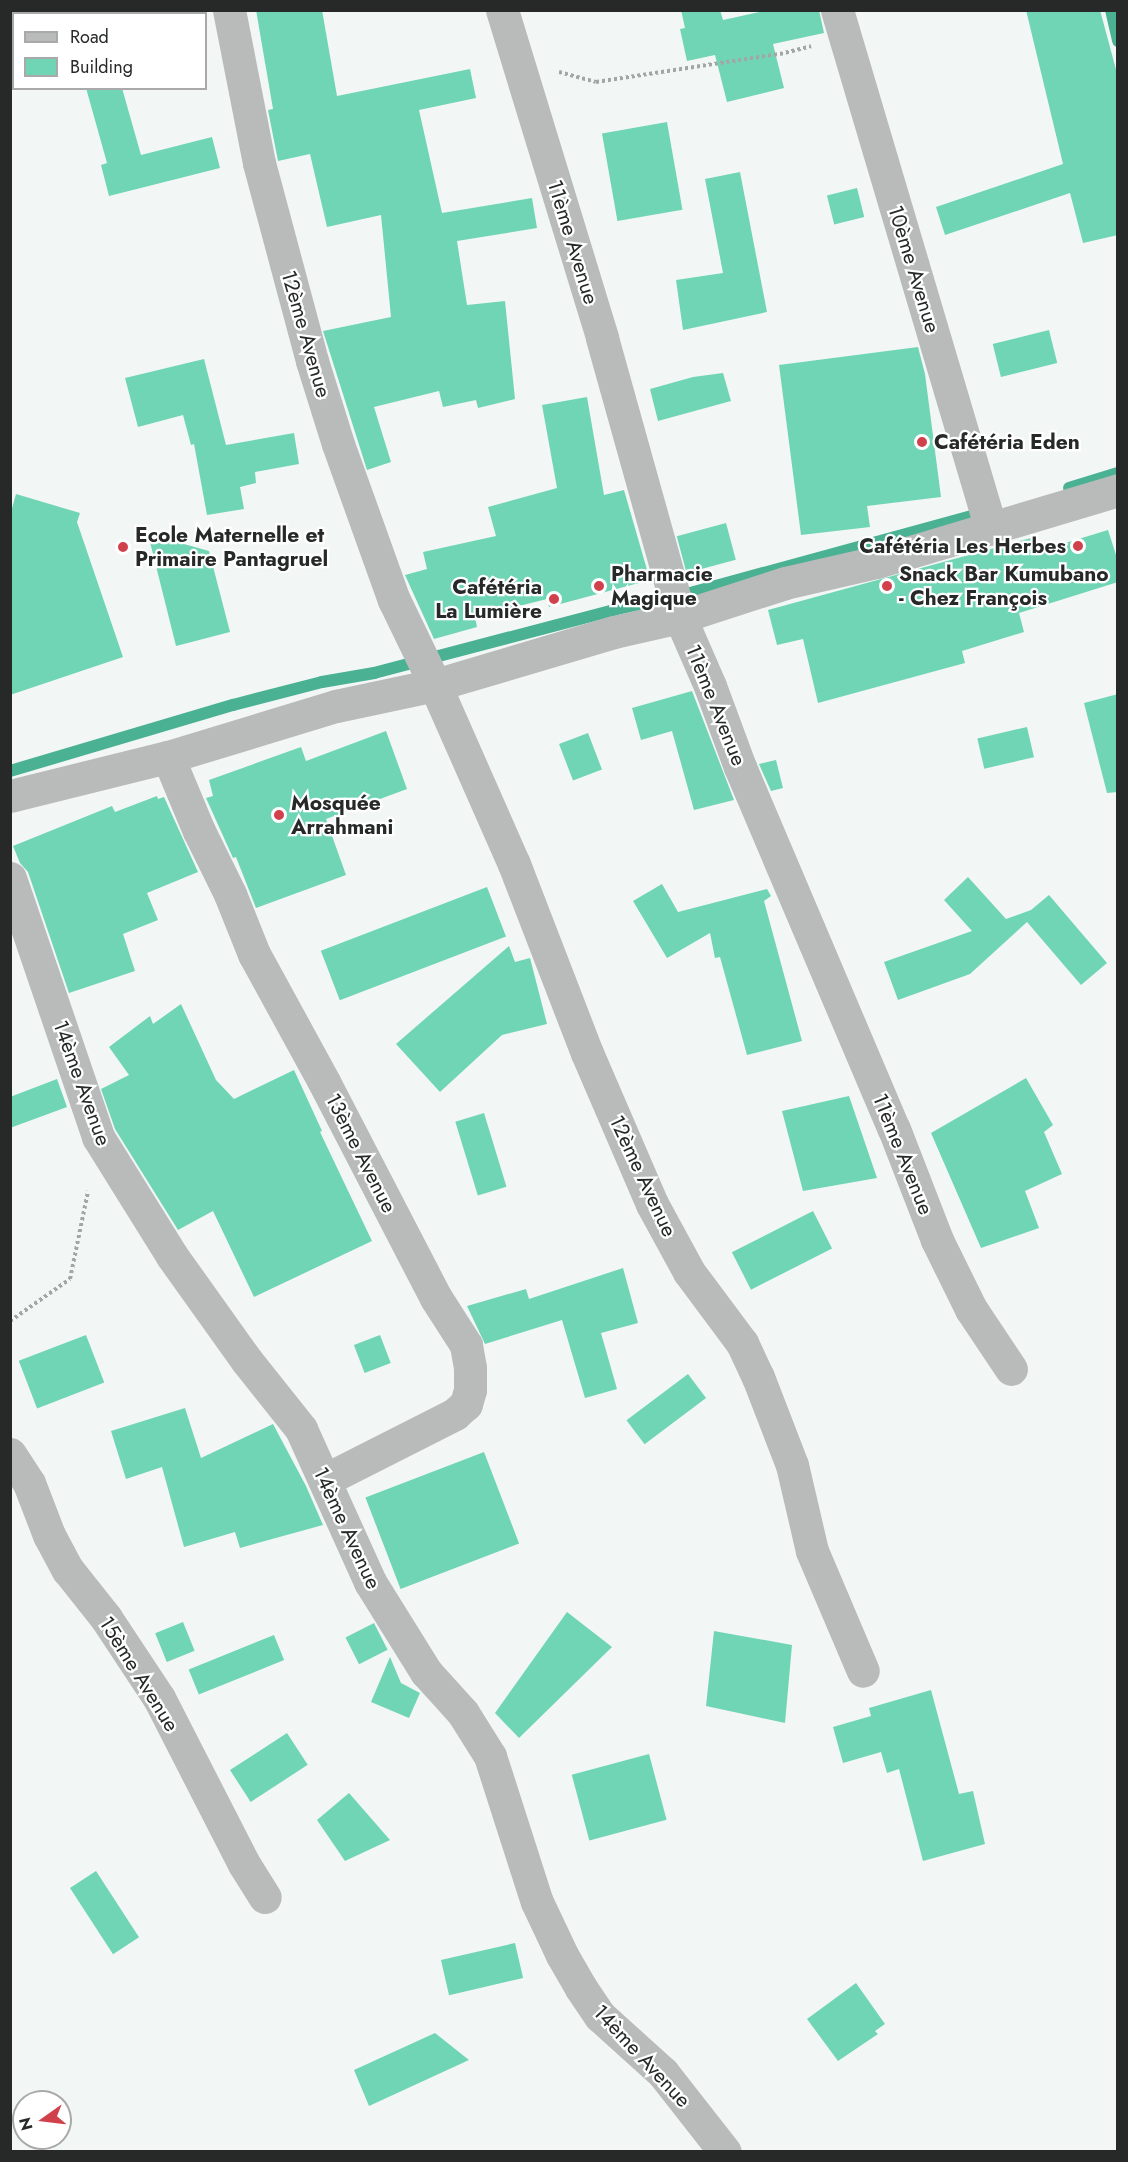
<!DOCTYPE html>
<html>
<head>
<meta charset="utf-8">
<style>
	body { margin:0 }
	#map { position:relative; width:1128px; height:2162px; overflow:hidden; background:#f2f7f5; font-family:Jost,sans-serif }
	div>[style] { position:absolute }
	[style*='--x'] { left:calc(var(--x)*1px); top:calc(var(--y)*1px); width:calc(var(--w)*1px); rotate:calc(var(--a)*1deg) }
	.stream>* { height:12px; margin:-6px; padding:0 6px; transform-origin:6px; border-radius:6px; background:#4ab193 }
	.building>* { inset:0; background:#70d5b5; transform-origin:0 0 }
	.path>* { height:4px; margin-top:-2px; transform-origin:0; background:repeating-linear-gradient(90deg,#a2a6a4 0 3px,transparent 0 6px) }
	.minor>* { height:33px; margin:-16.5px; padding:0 16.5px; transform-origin:16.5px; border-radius:16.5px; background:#b9bbba }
	.dots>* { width:16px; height:16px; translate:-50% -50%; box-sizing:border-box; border:3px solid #fff; border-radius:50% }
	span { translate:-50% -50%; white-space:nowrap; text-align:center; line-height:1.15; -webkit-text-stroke:4.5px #fff; paint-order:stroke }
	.street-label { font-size:21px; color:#272928 }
	.poi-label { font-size:21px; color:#272928; font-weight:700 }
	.left { translate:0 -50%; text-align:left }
	.right { translate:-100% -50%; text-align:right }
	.frame { position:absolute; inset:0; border:12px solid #272928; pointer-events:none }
	.legend { position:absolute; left:12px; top:12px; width:195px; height:78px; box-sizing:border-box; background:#fff; border:2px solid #a9a9a9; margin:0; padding:8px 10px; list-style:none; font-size:18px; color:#272928 }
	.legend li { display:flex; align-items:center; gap:12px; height:30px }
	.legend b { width:30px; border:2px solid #a9a9a9 }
	.north { position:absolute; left:12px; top:2090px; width:60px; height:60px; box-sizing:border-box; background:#fff; border:2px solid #a9a9a9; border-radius:50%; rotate:256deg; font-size:16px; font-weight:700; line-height:24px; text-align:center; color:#272928 }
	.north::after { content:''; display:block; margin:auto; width:21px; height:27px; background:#d1414b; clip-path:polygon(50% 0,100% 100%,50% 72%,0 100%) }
</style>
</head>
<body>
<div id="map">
	<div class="stream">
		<i style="--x:1111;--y:10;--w:32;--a:77"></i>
		<i style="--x:1069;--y:488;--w:51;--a:-17"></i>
		<i style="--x:10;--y:771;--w:233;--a:-16.5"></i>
		<i style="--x:233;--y:705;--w:92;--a:-14.5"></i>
		<i style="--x:322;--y:682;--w:53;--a:-9.8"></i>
		<i style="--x:374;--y:673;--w:260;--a:-14.7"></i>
		<i style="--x:625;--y:607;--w:59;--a:-11.7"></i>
		<i style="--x:683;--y:595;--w:314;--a:-15.3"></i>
	</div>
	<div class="building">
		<i style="clip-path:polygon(256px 10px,322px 10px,337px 96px,470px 69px,476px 98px,419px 110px,442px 213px,532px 198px,537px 228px,457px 241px,467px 305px,505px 301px,515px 399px,478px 408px,476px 400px,443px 407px,439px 391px,374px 407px,391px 462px,367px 470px,323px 331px,391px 317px,381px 215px,327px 227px,310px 154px,278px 161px,268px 110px,273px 109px)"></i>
		<i style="clip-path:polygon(681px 10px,720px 10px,723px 20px,768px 10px,819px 10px,824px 33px,773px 44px,784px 88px,727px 102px,715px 55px,687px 61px,680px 29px,685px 28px)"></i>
		<i style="clip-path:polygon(1026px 10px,1100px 10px,1118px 77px,1118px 235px,1083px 243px,1070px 193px,945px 235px,936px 207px,1063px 164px)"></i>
		<i style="clip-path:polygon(86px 88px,122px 88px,141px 155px,212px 137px,220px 168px,109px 196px,101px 165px,107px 163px)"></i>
		<i style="left:667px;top:122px;width:89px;height:66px;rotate:80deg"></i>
		<i style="clip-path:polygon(740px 172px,767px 312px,683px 330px,676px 280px,723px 273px,705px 179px)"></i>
		<i style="left:857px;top:188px;width:30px;height:31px;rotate:76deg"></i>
		<i style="left:1049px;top:330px;width:34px;height:58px;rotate:76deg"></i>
		<i style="clip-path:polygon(918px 347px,925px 374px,941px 497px,867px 506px,870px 527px,801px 535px,779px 365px)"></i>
		<i style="clip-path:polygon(204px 359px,226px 445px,294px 433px,299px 464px,255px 472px,256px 483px,240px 487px,244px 509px,207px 515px,194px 444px,191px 445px,183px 415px,138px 427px,125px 378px)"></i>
		<i style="clip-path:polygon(723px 373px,731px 401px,658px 421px,650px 389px,693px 377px)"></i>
		<i style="clip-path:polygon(587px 397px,604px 495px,624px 490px,650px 580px,549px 607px,547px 599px,475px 617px,477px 627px,434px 639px,405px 575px,427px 569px,423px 552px,496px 536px,488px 507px,557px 488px,542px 405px)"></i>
		<i style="clip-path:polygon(16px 494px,80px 513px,77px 522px,123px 657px,10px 695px,11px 512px)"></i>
		<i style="left:726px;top:523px;width:38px;height:51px;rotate:75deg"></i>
		<i style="clip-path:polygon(1108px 530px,1118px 561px,1118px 582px,1019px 613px,1024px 632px,962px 651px,965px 663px,818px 703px,803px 639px,777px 645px,768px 610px,1031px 538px,1036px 552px)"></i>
		<i style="clip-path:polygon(148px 534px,209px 551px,230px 632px,176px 646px)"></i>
		<i style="clip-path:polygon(692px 691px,734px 800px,694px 810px,672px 731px,641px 740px,632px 708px)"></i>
		<i style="clip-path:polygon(1118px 694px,1118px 792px,1107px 793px,1084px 703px)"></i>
		<i style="left:1027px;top:727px;width:31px;height:51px;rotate:77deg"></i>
		<i style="clip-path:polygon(386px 731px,407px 789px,326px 819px,346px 875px,256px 908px,236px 857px,233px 858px,206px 798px,213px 796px,209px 780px,301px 747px,306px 761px)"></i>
		<i style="left:588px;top:733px;width:39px;height:31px;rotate:69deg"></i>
		<i style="clip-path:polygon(776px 760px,783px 788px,771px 791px,759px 764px)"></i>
		<i style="clip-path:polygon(157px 796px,158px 799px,164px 797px,198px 872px,147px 893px,158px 920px,123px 934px,135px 971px,69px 993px,28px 872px,20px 863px,13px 846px,112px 806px,115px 812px)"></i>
		<i style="clip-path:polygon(968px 877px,1006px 919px,1031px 910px,1049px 895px,1107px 963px,1081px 985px,1027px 922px,970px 974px,898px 1000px,884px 962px,972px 931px,944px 900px)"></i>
		<i style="clip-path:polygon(662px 884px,678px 912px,767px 889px,771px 896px,764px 901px,802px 1041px,747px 1055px,720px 957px,715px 958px,710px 933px,667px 958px,633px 901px)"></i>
		<i style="left:487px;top:887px;width:53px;height:178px;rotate:69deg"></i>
		<i style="clip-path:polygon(509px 946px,515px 962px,530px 958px,547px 1024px,502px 1035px,440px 1092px,396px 1044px)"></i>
		<i style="clip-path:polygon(181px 1004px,216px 1080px,234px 1099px,294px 1070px,322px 1131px,320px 1132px,372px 1241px,254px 1297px,213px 1211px,178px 1230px,115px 1129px,101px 1089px,129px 1075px,109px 1047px,150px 1016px,153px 1024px)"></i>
		<i style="clip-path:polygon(1026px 1078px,1053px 1125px,1044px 1132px,1062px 1174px,1025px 1191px,1039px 1228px,981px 1248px,931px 1133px)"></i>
		<i style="clip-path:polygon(57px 1079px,67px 1107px,10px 1128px,10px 1097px)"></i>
		<i style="clip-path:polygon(849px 1096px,877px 1178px,803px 1191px,782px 1111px)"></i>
		<i style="left:484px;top:1113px;width:77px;height:30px;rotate:73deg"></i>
		<i style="left:813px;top:1211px;width:42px;height:91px;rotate:63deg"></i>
		<i style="clip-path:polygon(623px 1268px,638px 1323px,601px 1333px,617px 1389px,585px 1398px,562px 1320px,485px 1344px,467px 1306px,526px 1289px,529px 1299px)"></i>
		<i style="left:86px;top:1335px;width:51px;height:72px;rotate:69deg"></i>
		<i style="left:380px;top:1335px;width:30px;height:28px;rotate:69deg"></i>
		<i style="left:688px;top:1374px;width:30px;height:77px;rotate:53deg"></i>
		<i style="clip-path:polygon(185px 1408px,201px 1458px,273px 1424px,306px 1486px,323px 1525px,240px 1548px,235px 1532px,184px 1547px,162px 1467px,126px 1479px,111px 1431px)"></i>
		<i style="left:484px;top:1452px;width:98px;height:127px;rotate:69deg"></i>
		<i style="clip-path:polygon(567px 1612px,612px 1647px,519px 1738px,495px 1713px)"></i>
		<i style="left:183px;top:1622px;width:31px;height:30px;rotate:68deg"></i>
		<i style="left:374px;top:1623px;width:30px;height:32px;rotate:63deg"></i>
		<i style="clip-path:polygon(714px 1631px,792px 1645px,785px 1723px,706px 1706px)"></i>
		<i style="left:274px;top:1635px;width:27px;height:92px;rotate:68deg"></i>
		<i style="clip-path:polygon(390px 1657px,401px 1683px,420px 1693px,409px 1718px,371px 1702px)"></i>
		<i style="clip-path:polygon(931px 1690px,959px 1794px,973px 1791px,985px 1844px,923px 1861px,899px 1769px,887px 1773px,881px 1752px,843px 1763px,833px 1727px,871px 1716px,869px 1708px)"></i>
		<i style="left:287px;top:1733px;width:38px;height:68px;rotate:57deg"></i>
		<i style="left:649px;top:1754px;width:68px;height:80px;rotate:75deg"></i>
		<i style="clip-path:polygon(349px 1793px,390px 1840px,345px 1861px,317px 1820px)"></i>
		<i style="left:96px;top:1871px;width:79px;height:31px;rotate:57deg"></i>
		<i style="left:515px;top:1943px;width:36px;height:76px;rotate:77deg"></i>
		<i style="clip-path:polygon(856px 1983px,885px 2024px,875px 2031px,878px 2034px,838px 2061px,807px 2019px)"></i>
		<i style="clip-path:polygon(435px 2033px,469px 2060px,369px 2106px,354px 2070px)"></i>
	</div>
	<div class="path">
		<i style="--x:559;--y:72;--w:38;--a:15"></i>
		<i style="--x:596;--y:82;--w:186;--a:-8.7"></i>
		<i style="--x:780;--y:54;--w:32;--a:-14"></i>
		<i style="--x:10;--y:78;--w:4;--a:-14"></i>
		<i style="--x:10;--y:1321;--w:73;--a:-35"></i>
		<i style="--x:70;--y:1279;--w:90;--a:-78.4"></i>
	</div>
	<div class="minor">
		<i style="--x:229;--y:10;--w:156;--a:78.9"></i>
		<i style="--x:259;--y:163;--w:205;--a:75"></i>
		<i style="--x:312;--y:361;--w:87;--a:72.6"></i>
		<i style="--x:338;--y:444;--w:166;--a:70.3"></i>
		<i style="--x:394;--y:600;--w:94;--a:64.2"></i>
		<i style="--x:435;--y:685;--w:196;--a:66.2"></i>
		<i style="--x:514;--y:864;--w:203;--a:68.9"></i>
		<i style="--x:587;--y:1053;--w:164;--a:66.7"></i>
		<i style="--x:652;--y:1204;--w:77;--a:61.4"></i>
		<i style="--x:689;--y:1272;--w:89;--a:53.3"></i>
		<i style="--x:742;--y:1343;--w:38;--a:65"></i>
		<i style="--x:758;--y:1377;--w:94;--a:68.9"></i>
		<i style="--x:792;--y:1465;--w:88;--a:76.9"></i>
		<i style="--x:812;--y:1551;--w:130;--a:67"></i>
		<i style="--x:502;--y:10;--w:343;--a:73"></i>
		<i style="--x:602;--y:338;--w:290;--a:74.4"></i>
		<i style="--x:680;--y:617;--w:75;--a:66.5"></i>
		<i style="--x:710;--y:686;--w:86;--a:69.7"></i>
		<i style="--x:740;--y:767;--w:393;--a:67"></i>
		<i style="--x:894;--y:1129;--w:119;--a:68.8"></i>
		<i style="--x:937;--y:1240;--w:77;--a:63.8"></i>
		<i style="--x:971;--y:1309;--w:72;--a:56.3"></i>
		<i style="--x:837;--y:10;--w:541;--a:73.47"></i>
		<i style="--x:168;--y:757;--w:80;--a:67.3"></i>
		<i style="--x:199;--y:831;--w:70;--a:63.8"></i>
		<i style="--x:230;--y:894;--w:65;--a:68.2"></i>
		<i style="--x:254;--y:954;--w:146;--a:61.3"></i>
		<i style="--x:324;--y:1082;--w:243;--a:62.6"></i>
		<i style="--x:436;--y:1298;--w:56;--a:57.4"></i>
		<i style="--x:466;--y:1345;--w:23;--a:80"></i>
		<i style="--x:470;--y:1368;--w:22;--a:90"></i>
		<i style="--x:470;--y:1390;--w:15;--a:106"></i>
		<i style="--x:466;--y:1404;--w:15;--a:138"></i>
		<i style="--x:455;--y:1414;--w:146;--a:153.1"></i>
		<i style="--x:10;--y:796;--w:163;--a:-13.9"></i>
		<i style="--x:168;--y:757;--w:176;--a:-16.9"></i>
		<i style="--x:336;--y:706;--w:101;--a:-12"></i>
		<i style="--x:435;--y:685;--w:187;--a:-16.5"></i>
		<i style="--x:614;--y:632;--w:68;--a:-12.8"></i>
		<i style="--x:680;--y:617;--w:110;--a:-17.9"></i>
		<i style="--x:785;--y:583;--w:94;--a:-12.9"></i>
		<i style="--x:877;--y:562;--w:252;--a:-16.6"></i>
		<i style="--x:10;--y:878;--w:274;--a:71.2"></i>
		<i style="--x:98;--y:1137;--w:140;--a:58.1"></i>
		<i style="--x:172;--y:1256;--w:129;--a:54.5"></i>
		<i style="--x:247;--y:1361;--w:87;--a:51.5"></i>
		<i style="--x:301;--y:1429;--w:168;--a:65.7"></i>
		<i style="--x:370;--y:1582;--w:106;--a:58.1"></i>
		<i style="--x:426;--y:1672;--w:55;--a:47.9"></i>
		<i style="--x:463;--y:1713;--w:51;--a:57.9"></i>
		<i style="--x:490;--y:1756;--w:153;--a:72.2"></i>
		<i style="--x:537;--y:1902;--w:59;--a:64.7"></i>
		<i style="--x:562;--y:1955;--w:38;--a:60"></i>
		<i style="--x:581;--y:1988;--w:34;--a:56"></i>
		<i style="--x:600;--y:2016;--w:85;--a:42.1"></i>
		<i style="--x:663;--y:2073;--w:100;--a:51.9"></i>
		<i style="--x:10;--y:1454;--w:35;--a:57"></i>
		<i style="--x:29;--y:1483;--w:56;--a:69"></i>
		<i style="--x:49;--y:1535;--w:40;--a:62"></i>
		<i style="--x:68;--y:1570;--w:61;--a:51.6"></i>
		<i style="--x:106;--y:1618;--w:96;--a:56.5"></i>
		<i style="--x:159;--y:1698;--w:186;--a:62.9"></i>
		<i style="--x:244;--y:1864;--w:39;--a:58"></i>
	</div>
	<div class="dots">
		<i style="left:922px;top:442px;background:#d1414b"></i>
		<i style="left:1078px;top:546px;background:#d1414b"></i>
		<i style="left:123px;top:547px;background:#d1414b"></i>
		<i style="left:599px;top:586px;background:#d1414b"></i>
		<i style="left:887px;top:586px;background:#d1414b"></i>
		<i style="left:554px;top:599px;background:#d1414b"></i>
		<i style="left:279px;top:815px;background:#d1414b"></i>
	</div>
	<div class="street-label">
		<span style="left:573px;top:242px;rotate:73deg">11ème Avenue</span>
		<span style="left:914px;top:269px;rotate:73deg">10ème Avenue</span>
		<span style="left:306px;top:334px;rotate:74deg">12ème Avenue</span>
		<span style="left:716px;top:705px;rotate:68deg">11ème Avenue</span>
		<span style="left:82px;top:1083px;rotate:70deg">14ème Avenue</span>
		<span style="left:361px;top:1153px;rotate:63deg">13ème Avenue</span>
		<span style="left:903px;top:1154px;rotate:68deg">11ème Avenue</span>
		<span style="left:643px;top:1176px;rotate:65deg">12ème Avenue</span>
		<span style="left:347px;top:1528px;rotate:65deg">14ème Avenue</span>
		<span style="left:139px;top:1674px;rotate:58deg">15ème Avenue</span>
		<span style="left:642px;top:2056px;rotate:47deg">14ème Avenue</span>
	</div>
	<div class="poi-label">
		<span class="left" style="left:934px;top:442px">Cafétéria Eden</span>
		<span class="left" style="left:135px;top:547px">Ecole Maternelle et<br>Primaire Pantagruel</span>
		<span class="right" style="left:1066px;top:546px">Cafétéria Les Herbes</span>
		<span class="left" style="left:611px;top:586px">Pharmacie<br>Magique</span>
		<span class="left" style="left:899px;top:586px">Snack Bar Kumubano<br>- Chez François</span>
		<span class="right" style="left:542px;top:599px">Cafétéria<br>La Lumière</span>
		<span class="left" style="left:291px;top:815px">Mosquée<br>Arrahmani</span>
	</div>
	<div class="frame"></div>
	<ul class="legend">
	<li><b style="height:8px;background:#b9bbba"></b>Road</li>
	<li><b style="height:16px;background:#70d5b5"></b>Building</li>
	</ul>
	<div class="north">N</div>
</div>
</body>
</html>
